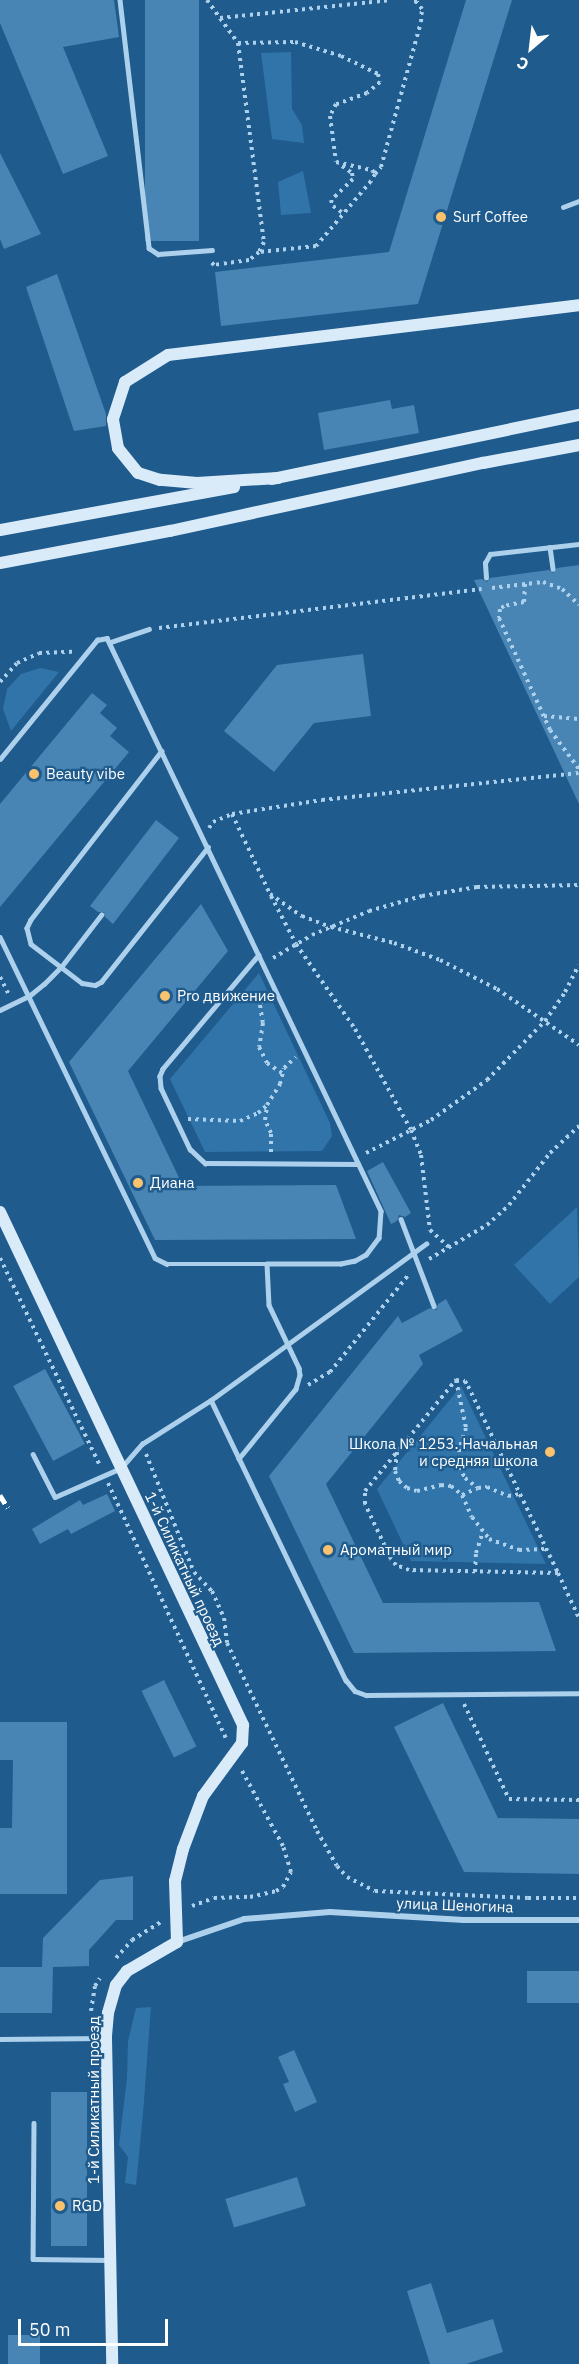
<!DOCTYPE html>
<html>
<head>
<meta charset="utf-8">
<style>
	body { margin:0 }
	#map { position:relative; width:579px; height:2364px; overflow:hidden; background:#1f5b8d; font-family:"IBM Plex Sans",sans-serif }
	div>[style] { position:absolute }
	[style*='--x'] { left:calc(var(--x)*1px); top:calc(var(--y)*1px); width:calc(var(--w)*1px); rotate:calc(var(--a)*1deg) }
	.green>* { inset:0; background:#3074a9 }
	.building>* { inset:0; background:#4885b5; transform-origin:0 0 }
	.path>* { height:4px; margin-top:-2px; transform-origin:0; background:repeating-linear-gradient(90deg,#add1ec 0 3px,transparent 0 7.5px) }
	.lane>* { height:4.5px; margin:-2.25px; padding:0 2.25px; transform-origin:2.25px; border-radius:2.25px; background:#add1ec }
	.street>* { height:6px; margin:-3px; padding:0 3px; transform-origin:3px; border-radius:3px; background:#add1ec }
	.secondary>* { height:12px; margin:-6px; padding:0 6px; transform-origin:6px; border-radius:6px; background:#d9ebf9 }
	.rail>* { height:4.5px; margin-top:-2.25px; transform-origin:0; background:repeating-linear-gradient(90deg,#fff 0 10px,transparent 0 14.5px) }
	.dots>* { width:16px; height:16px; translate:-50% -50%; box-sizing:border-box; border:3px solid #1f5b8d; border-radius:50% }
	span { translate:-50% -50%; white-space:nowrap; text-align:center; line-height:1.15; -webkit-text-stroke:4.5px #1f5b8d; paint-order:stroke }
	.poi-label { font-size:15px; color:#fff }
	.left { translate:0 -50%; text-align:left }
	.right { translate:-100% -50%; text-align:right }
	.street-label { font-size:15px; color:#fff }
	.north { position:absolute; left:501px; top:18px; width:60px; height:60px; -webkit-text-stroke:4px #1f5b8d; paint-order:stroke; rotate:208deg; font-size:16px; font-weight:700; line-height:24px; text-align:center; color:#fff }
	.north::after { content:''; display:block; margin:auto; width:21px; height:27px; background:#fff; clip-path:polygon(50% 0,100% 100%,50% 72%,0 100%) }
	.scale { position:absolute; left:18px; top:2319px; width:150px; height:27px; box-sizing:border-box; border:3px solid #fff; border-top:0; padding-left:8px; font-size:18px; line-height:21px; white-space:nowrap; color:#fff; -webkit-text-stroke:4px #1f5b8d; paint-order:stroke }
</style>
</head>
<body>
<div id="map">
	<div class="green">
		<i style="clip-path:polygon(291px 52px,292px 109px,302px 125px,304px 143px,272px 139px,261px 53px)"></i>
		<i style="clip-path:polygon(303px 171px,311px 213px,281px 215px,278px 182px)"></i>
		<i style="clip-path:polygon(40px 668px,59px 672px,11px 731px,3px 709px,7px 689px,21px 674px)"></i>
		<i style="clip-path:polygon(259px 973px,330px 1123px,332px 1136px,322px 1151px,205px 1152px,170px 1079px)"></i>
		<i style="clip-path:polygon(577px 1207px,579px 1277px,550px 1304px,514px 1265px)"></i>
		<i style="clip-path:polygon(461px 1386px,546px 1564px,411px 1561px,377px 1489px)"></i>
		<i style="clip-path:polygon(151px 2007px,143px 2114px,136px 2185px,125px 2183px,128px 2157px,119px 2145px,127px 2078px,128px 2041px,136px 2008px)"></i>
	</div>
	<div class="building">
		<i style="clip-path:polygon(0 0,114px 0,119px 37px,63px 47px,108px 156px,63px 174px,0 23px)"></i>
		<i style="left:145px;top:0;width:54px;height:241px"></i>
		<i style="clip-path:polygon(466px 0,512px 0,418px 304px,221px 326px,215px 272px,389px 252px)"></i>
		<i style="clip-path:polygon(0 153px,41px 234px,4px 249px,0 239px)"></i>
		<i style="clip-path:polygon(57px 274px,106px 414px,106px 426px,74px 431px,26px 287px)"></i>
		<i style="clip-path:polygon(390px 400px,392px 409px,414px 405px,419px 433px,324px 450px,318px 413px)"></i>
		<i style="clip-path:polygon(579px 565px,579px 804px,474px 580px,482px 579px,487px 582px,490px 578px,549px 570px,553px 573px,557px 568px)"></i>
		<i style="clip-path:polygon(363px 654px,371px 716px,314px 723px,274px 772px,224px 731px,277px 665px)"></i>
		<i style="clip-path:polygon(92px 693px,107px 705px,100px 713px,117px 728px,110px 736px,129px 752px,0 907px,0 804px)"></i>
		<i style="clip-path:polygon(156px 820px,179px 838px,113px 924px,105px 917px,104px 912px,98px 912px,90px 906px)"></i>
		<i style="clip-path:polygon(201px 904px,228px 951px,128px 1071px,183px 1186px,336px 1185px,356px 1239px,155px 1240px,69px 1062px)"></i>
		<i style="clip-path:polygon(383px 1162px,411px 1213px,405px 1217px,399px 1215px,397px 1221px,391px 1224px,367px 1171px)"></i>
		<i style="clip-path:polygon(446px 1299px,463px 1331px,419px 1355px,423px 1364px,326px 1484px,383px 1603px,539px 1602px,556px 1651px,354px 1653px,269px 1476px,398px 1316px,402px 1323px,430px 1308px,436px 1310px,438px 1304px)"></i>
		<i style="left:45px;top:1369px;width:85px;height:36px;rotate:62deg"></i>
		<i style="clip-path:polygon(107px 1494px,115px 1511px,71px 1534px,68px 1529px,40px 1544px,32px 1529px,80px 1500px,83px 1505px)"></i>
		<i style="left:164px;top:1680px;width:74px;height:25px;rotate:64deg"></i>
		<i style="clip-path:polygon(443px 1703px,498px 1818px,579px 1819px,579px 1874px,464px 1872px,394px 1727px)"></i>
		<i style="clip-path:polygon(0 1722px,67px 1722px,67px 1894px,0 1894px,0 1828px,12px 1828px,13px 1760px,0 1760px)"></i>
		<i style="clip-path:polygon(133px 1876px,133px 1920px,116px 1920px,89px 1950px,89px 1966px,53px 1967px,52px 2013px,0 2013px,0 1967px,42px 1967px,43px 1938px,100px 1880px)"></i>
		<i style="left:527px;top:1971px;width:52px;height:32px"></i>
		<i style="clip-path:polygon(294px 2050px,317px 2102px,295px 2112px,283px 2084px,289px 2082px,278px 2057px)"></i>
		<i style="left:51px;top:2092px;width:36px;height:154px"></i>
		<i style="left:297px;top:2177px;width:30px;height:75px;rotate:73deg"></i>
		<i style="clip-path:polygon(431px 2283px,447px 2333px,493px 2319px,503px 2352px,466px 2364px,430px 2364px,407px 2291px)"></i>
		<i style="left:8px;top:2335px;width:32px;height:29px"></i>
	</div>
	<div class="path">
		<i style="--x:207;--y:0;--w:53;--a:54.2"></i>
		<i style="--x:238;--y:43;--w:201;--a:82.6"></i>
		<i style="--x:264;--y:242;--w:11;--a:117"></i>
		<i style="--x:259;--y:252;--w:13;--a:141"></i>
		<i style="--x:249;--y:260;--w:35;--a:172"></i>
		<i style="--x:214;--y:265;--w:4;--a:-135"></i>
		<i style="--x:220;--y:18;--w:172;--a:-6"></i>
		<i style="--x:238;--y:43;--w:57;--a:-1"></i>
		<i style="--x:295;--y:42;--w:48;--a:16.9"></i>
		<i style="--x:341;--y:56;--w:41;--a:25.9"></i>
		<i style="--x:378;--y:74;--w:8;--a:76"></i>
		<i style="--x:380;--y:82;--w:17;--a:140"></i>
		<i style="--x:367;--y:93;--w:33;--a:160"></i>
		<i style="--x:336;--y:104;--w:13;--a:117"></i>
		<i style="--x:330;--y:116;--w:46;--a:82.6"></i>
		<i style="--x:336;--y:162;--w:37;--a:13"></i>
		<i style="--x:372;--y:170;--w:5;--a:53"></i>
		<i style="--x:375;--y:174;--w:8;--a:120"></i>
		<i style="--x:371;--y:181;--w:85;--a:130.2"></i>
		<i style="--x:316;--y:246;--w:57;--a:174"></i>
		<i style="--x:342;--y:166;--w:12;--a:35"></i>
		<i style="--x:352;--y:173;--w:6;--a:81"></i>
		<i style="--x:353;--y:179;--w:30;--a:136"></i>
		<i style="--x:331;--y:200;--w:6;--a:72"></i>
		<i style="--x:333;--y:206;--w:14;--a:36"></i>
		<i style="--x:375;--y:174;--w:9;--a:-49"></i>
		<i style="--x:381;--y:167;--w:150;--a:-74.6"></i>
		<i style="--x:421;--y:22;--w:13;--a:-86"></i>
		<i style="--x:422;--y:9;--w:9;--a:-126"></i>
		<i style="--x:417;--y:2;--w:6;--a:-162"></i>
		<i style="--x:525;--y:584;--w:18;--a:93"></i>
		<i style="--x:524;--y:602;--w:20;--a:169"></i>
		<i style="--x:504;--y:606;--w:5;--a:143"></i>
		<i style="--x:500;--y:609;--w:9;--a:96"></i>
		<i style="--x:499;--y:618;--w:123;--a:65.5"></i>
		<i style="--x:550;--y:730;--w:49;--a:53.4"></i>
		<i style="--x:492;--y:588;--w:51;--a:-6.7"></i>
		<i style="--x:543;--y:582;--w:20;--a:20"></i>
		<i style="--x:562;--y:589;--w:23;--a:43"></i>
		<i style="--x:159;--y:628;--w:325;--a:-6.9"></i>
		<i style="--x:0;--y:682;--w:25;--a:-48"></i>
		<i style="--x:17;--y:663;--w:24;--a:-24"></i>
		<i style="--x:39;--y:653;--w:33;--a:-2"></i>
		<i style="--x:544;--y:716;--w:35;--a:5"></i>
		<i style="--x:232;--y:814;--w:89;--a:64.6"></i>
		<i style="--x:270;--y:894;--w:39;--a:35"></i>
		<i style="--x:302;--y:916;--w:31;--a:21"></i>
		<i style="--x:331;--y:927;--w:65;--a:14.3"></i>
		<i style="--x:394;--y:943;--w:49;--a:20.3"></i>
		<i style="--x:440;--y:960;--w:64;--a:27"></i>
		<i style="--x:497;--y:989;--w:99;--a:34.3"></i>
		<i style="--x:209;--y:828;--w:7;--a:-56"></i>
		<i style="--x:213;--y:822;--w:21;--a:-23"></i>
		<i style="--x:232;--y:814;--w:91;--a:-8.8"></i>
		<i style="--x:322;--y:800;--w:258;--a:-6"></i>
		<i style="--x:271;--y:896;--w:54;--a:62.5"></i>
		<i style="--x:296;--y:944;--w:103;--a:55.2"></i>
		<i style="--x:355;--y:1029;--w:115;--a:61"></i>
		<i style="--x:411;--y:1130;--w:27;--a:68"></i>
		<i style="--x:421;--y:1155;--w:76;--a:83.2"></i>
		<i style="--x:430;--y:1230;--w:25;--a:42"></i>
		<i style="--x:273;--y:958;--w:45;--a:-30.5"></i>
		<i style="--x:312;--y:935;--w:62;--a:-22.8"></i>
		<i style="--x:369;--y:911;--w:55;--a:-15.8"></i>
		<i style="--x:422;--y:896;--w:56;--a:-9.3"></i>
		<i style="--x:477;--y:887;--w:102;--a:-1.1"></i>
		<i style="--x:0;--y:977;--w:20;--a:63"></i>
		<i style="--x:264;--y:993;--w:13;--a:108"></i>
		<i style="--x:260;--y:1005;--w:18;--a:81"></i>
		<i style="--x:263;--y:1023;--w:24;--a:99"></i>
		<i style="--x:259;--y:1047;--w:18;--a:63"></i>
		<i style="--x:267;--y:1063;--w:18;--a:34"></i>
		<i style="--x:188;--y:1119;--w:52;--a:2.2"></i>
		<i style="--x:240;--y:1121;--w:20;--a:-24"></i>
		<i style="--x:258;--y:1113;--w:11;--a:-41"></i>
		<i style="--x:271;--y:1152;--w:19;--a:-90"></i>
		<i style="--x:271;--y:1133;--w:14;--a:-115"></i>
		<i style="--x:265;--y:1120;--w:15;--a:-82"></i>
		<i style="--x:267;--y:1105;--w:25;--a:-58"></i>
		<i style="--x:280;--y:1084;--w:16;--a:-76"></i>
		<i style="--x:284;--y:1068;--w:16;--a:-43"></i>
		<i style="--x:366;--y:1153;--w:73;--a:-26.9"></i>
		<i style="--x:431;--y:1120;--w:69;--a:-35.5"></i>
		<i style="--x:487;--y:1080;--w:83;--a:-45.5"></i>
		<i style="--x:545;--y:1021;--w:35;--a:-55"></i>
		<i style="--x:565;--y:992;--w:30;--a:-63"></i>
		<i style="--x:0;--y:1258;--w:231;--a:64.3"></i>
		<i style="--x:429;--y:1259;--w:67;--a:-30.4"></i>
		<i style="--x:487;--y:1225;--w:30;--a:-42"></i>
		<i style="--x:509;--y:1205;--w:66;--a:-51.7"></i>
		<i style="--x:550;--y:1153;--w:40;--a:-43"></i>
		<i style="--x:456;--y:1380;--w:49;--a:78.2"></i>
		<i style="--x:466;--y:1428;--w:22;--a:108"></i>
		<i style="--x:459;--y:1449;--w:18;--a:90"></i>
		<i style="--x:459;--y:1467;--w:13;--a:61"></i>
		<i style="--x:465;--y:1478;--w:16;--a:38"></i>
		<i style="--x:308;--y:1385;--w:26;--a:-31"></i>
		<i style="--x:330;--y:1372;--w:126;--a:-51.1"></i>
		<i style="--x:397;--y:1452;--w:19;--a:96"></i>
		<i style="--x:395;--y:1471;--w:11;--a:68"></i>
		<i style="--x:399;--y:1481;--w:11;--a:41"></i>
		<i style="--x:407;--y:1488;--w:10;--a:17"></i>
		<i style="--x:417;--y:1491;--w:25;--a:-14"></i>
		<i style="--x:441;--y:1485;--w:10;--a:6"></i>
		<i style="--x:451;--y:1486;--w:14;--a:39"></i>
		<i style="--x:462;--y:1495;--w:24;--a:66"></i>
		<i style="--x:472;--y:1517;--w:28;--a:52"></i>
		<i style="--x:489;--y:1539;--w:32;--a:20"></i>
		<i style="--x:519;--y:1550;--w:27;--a:-2"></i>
		<i style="--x:146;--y:1454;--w:127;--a:67.9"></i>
		<i style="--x:194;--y:1572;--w:26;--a:47"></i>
		<i style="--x:212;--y:1591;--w:30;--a:66"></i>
		<i style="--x:224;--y:1618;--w:25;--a:83"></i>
		<i style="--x:227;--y:1643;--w:208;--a:64.4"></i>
		<i style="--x:317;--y:1831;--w:40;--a:60.3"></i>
		<i style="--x:337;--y:1866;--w:15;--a:48"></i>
		<i style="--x:347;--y:1877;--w:31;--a:27"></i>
		<i style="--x:375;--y:1891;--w:153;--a:2.6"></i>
		<i style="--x:528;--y:1898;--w:51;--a:0"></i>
		<i style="--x:108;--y:1483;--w:281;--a:65.2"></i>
		<i style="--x:462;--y:1495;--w:17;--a:-24"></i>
		<i style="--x:478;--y:1488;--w:9;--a:-6"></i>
		<i style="--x:487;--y:1487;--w:23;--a:23"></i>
		<i style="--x:508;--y:1496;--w:12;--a:-9"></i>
		<i style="--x:475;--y:1572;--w:19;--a:-87"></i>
		<i style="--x:476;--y:1553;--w:22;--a:-72"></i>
		<i style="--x:558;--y:1573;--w:149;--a:-178.8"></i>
		<i style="--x:409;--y:1570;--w:14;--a:-159"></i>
		<i style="--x:396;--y:1565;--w:8;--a:-130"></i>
		<i style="--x:391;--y:1559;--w:61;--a:-115.3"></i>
		<i style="--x:365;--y:1504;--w:13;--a:-90"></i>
		<i style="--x:365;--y:1491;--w:144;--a:-50.7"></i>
		<i style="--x:456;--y:1380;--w:9;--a:6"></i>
		<i style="--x:465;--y:1381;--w:6;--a:59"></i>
		<i style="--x:468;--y:1386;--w:208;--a:64.3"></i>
		<i style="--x:558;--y:1573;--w:50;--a:65"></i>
		<i style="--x:464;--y:1704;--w:105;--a:64.7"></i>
		<i style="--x:509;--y:1799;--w:70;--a:0.8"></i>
		<i style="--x:192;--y:1906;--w:23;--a:-20"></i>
		<i style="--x:214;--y:1898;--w:36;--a:-2"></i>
		<i style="--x:250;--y:1897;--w:27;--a:-13"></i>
		<i style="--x:276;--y:1891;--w:8;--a:-30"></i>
		<i style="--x:283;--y:1887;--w:17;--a:-62"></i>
		<i style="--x:291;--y:1872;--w:27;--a:-107"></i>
		<i style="--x:283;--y:1846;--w:88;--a:-118.6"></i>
		<i style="--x:116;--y:1958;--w:24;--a:-48"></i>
		<i style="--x:132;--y:1940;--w:34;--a:-32"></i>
		<i style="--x:91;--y:2011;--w:25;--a:-81"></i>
		<i style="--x:95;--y:1986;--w:9;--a:-58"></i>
	</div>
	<div class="lane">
		<i style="--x:120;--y:0;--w:250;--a:83.3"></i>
		<i style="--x:149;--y:248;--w:11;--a:34"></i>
		<i style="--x:158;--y:254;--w:54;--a:-4.2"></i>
		<i style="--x:563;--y:207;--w:17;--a:-21"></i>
		<i style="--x:550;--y:547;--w:22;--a:82"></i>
		<i style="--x:486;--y:578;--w:15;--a:-94"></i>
		<i style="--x:485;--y:563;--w:10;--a:-61"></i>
		<i style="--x:490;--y:554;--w:90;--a:-6.4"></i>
		<i style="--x:111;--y:642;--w:40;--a:-18.9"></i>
		<i style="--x:162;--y:751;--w:214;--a:127.8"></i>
		<i style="--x:31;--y:920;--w:9;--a:117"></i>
		<i style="--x:27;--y:928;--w:16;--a:76"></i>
		<i style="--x:31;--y:944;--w:64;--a:37.4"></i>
		<i style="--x:82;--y:983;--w:13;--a:9"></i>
		<i style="--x:95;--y:985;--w:7;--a:-27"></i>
		<i style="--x:101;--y:982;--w:172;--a:-51.6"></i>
		<i style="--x:0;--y:759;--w:154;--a:-50.8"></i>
		<i style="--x:97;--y:640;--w:10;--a:-11"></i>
		<i style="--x:107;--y:638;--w:635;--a:64.44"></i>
		<i style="--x:381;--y:1211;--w:27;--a:94"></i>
		<i style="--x:379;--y:1238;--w:21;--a:127"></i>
		<i style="--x:366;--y:1255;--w:13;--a:151"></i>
		<i style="--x:355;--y:1261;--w:14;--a:168"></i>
		<i style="--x:341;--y:1264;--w:74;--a:180"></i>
		<i style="--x:0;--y:937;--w:356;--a:64.2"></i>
		<i style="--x:155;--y:1258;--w:13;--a:27"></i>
		<i style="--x:167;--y:1264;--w:100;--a:0"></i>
		<i style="--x:267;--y:1264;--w:41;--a:87.2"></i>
		<i style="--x:269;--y:1305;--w:70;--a:64.5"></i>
		<i style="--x:299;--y:1368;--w:7;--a:82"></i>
		<i style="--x:300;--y:1375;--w:15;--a:106"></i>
		<i style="--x:296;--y:1389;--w:90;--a:129.2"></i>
		<i style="--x:259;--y:955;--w:149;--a:130.1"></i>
		<i style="--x:163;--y:1069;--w:8;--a:113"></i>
		<i style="--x:160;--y:1076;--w:12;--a:85"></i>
		<i style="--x:161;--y:1088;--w:68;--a:64.6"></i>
		<i style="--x:190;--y:1149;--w:21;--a:43"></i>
		<i style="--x:205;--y:1163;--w:153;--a:0.4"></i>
		<i style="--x:0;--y:1010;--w:32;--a:-26"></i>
		<i style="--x:29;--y:996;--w:19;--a:-39"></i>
		<i style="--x:44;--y:984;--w:24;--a:-45"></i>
		<i style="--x:61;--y:967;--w:66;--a:-52.4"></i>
		<i style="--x:401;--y:1219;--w:93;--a:69.2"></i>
		<i style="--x:211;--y:1400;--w:311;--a:64.3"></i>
		<i style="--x:346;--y:1680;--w:14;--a:51"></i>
		<i style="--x:355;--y:1691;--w:12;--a:20"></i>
		<i style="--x:366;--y:1695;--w:213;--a:-0.5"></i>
		<i style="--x:33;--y:1454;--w:48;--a:62.9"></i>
		<i style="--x:55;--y:1497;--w:72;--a:-23.7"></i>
		<i style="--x:121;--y:1468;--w:32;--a:-49"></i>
		<i style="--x:142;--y:1444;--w:82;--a:-32.5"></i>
		<i style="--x:211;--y:1400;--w:266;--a:-36"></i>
		<i style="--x:0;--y:2039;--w:104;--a:-0.6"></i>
		<i style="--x:34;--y:2123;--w:136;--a:90.4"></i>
		<i style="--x:33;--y:2259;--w:77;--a:0.7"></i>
	</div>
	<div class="street">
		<i style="--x:177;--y:1942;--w:71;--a:-18.9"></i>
		<i style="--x:244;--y:1919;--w:86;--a:-4.7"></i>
		<i style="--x:330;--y:1912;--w:134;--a:3.4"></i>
		<i style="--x:464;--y:1920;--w:115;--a:0"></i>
	</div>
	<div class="secondary">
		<i style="--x:278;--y:478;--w:81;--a:176.5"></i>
		<i style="--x:197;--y:483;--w:37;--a:-175"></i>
		<i style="--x:160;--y:480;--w:23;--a:-162"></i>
		<i style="--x:138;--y:473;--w:32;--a:-129"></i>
		<i style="--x:118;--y:448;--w:29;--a:-100"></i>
		<i style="--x:113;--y:419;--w:39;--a:-72"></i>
		<i style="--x:125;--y:382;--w:51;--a:-32.1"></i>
		<i style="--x:168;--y:355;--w:414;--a:-6.9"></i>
		<i style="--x:272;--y:479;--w:314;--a:-11.8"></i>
		<i style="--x:0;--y:530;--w:238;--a:-10.4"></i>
		<i style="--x:0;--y:563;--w:173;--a:-10.7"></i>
		<i style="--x:170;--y:531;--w:320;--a:-12.3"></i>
		<i style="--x:483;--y:463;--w:98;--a:-10.6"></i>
		<i style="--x:0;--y:1212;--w:568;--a:64.65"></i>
		<i style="--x:243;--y:1725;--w:18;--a:93"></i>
		<i style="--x:242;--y:1743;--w:66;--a:126.3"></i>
		<i style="--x:203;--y:1796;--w:57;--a:110.7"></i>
		<i style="--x:183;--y:1849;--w:33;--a:104"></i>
		<i style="--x:175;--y:1881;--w:61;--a:88.1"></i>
		<i style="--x:177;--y:1942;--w:58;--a:149.9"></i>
		<i style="--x:127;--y:1971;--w:18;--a:128"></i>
		<i style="--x:116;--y:1985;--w:29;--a:106"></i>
		<i style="--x:108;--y:2013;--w:25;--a:95"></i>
		<i style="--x:106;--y:2038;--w:326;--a:88.9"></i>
	</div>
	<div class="rail">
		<i style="--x:0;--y:1495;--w:15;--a:58"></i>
	</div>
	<div class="dots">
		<i style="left:441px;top:217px;background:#fac26d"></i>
		<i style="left:34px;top:774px;background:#fac26d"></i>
		<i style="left:165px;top:996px;background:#fac26d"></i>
		<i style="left:138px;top:1183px;background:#fac26d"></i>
		<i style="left:550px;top:1452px;background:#fac26d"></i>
		<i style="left:328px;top:1550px;background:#fac26d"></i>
		<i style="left:60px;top:2206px;background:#fac26d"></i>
	</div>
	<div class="poi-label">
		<span class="left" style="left:453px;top:217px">Surf Coffee</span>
		<span class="left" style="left:46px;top:774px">Beauty vibe</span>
		<span class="left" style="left:177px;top:996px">Pro движение</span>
		<span class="left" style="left:150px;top:1183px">Диана</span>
		<span class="right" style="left:538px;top:1452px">Школа № 1253. Начальная<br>и средняя школа</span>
		<span class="left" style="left:340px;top:1550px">Ароматный мир</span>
		<span class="left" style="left:72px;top:2206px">RGD</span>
	</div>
	<div class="street-label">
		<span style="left:185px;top:1569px;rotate:65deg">1-й Силикатный проезд</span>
		<span style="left:455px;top:1905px;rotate:2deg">улица Шеногина</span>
		<span style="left:94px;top:2100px;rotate:-90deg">1-й Силикатный проезд</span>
	</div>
	<div class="north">С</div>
	<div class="scale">50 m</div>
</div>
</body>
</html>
